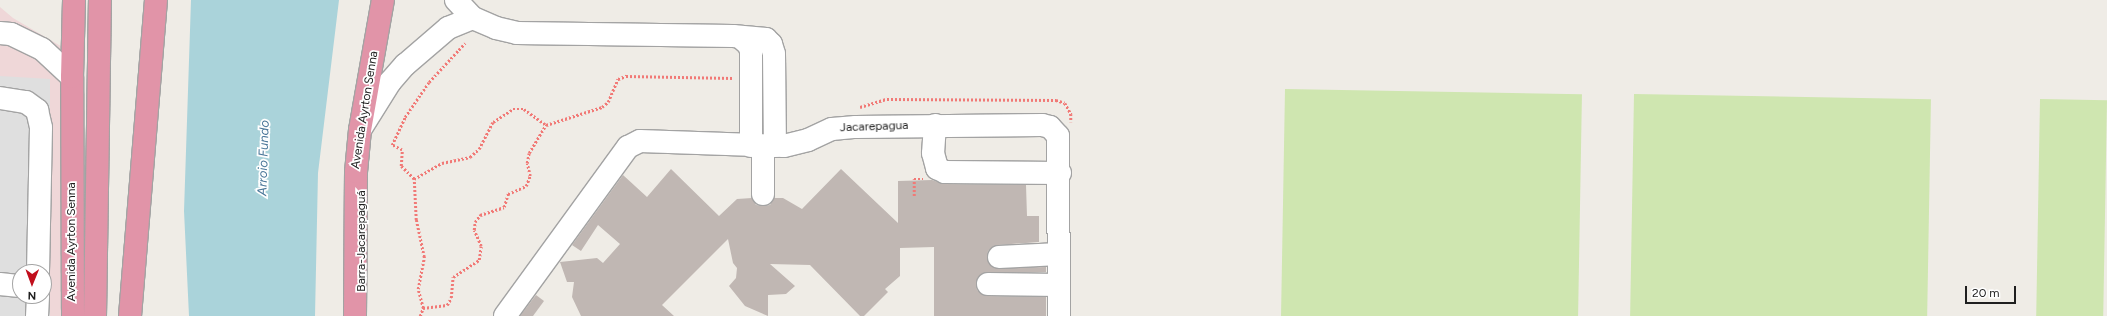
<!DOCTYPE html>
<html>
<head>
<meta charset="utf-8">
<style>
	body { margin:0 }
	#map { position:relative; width:2107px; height:316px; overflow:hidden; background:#efece6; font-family:Figtree,sans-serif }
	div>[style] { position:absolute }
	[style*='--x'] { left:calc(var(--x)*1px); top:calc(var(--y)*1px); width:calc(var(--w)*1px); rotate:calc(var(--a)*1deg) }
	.commercial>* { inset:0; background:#efd7d8 }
	.grass>* { inset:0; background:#cfe6b0; transform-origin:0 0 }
	.parking>* { inset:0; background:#dfdfdf }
	.water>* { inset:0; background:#aad3da }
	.building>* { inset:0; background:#c0b7b3 }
	.path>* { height:2.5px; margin-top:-1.25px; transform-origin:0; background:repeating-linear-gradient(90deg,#f17976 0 2px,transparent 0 4px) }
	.roads { filter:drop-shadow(1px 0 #a3a3a3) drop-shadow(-1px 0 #a3a3a3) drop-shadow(0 1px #a3a3a3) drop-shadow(0 -1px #a3a3a3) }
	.minor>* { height:22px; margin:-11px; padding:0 11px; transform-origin:11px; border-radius:11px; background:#fff }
	.highway>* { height:22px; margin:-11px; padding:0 11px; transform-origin:11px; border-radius:11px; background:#e194a8 }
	span { translate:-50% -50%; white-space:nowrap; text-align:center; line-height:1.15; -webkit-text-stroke:3.5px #fff; paint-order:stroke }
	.street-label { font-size:12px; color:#1f1f1f }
	.water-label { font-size:13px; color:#4c789a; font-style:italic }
	.north { position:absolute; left:12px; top:264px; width:40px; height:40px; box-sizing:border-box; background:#fff; border:1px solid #a5a5a5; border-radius:50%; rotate:181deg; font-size:11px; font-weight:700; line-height:16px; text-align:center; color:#1f1f1f }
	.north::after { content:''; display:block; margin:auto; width:14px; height:18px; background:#c10e1c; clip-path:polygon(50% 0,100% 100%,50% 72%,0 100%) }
	.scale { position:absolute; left:1965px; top:286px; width:51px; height:18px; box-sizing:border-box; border:2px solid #1f1f1f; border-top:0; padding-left:5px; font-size:12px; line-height:14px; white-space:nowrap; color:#1f1f1f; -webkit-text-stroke:3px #fff; paint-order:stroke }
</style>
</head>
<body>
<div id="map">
	<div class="commercial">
		<i style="clip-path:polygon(evenodd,0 7px,13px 18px,64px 48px,64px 316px,0 316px,0 7px,20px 272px,44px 272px,44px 296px,20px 296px,20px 272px)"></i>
	</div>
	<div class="grass">
		<i style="left:1285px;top:89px;width:297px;height:227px;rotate:1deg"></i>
		<i style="left:1634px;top:94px;width:297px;height:222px;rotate:1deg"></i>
		<i style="left:2040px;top:99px;width:67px;height:217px;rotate:1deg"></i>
	</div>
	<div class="parking">
		<i style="clip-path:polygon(evenodd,0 76px,50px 79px,50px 316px,0 316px,0 76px,20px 272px,44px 272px,44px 296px,20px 296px,20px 272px)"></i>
	</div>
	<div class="water">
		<i style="clip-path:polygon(191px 0,339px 0,318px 173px,315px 316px,189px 316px,184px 211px)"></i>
	</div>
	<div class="building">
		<i style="clip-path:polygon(671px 169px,719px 216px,737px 199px,752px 198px,756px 205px,763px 206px,770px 205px,774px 198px,783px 198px,802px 209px,841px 169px,898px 223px,898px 181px,932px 180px,945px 184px,1026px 185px,1027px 216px,1039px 216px,1039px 242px,998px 245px,988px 251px,987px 258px,994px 268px,1046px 267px,1046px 272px,988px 272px,978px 277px,976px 284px,977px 290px,987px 296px,1046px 297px,1046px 316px,934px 316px,934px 247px,900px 248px,900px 276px,885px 289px,888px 292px,864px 316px,860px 316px,810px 265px,770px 264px,795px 286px,786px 294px,768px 295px,768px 316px,745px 306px,729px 286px,736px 278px,737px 268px,733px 263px,728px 239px,662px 305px,674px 316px,581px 316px,572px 297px,574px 282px,567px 282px,560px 262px,597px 258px,603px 263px,620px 244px,598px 225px,581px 251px,572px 245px,623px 175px,647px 197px)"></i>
		<i style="clip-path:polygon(536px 295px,544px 301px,533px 316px,520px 316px)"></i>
	</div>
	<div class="path">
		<i style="--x:860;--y:107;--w:28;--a:-17"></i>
		<i style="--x:887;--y:99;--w:169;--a:0.3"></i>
		<i style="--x:1056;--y:100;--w:9;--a:18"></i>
		<i style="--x:1065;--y:103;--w:13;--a:61"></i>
		<i style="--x:1071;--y:114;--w:8;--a:90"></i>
		<i style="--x:414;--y:179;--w:18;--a:-135"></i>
		<i style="--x:401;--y:166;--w:16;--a:-86"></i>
		<i style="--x:402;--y:150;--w:11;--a:-153"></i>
		<i style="--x:392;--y:145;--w:31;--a:-65"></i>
		<i style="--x:405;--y:117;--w:42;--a:-55.6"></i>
		<i style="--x:429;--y:82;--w:53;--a:-47.3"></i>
		<i style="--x:914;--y:196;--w:17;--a:-90"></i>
		<i style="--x:914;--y:179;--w:9;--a:0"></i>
		<i style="--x:423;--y:308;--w:24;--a:-7"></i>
		<i style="--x:447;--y:305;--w:8;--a:-60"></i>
		<i style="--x:451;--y:298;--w:21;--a:-85"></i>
		<i style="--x:453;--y:277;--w:31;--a:-33"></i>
		<i style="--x:479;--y:260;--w:14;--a:-82"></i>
		<i style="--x:481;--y:246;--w:17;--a:-114"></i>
		<i style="--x:474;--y:230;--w:8;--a:-83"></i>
		<i style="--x:475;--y:222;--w:9;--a:-54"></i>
		<i style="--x:480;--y:215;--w:25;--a:-18"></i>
		<i style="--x:504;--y:207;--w:14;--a:-73"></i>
		<i style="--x:508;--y:194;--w:20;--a:-24"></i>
		<i style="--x:526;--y:186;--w:11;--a:-68"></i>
		<i style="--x:530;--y:176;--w:13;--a:-103"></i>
		<i style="--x:527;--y:163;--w:10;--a:-79"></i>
		<i style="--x:529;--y:153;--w:33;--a:-59"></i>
		<i style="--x:546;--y:125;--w:59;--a:-17.8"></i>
		<i style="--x:602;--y:107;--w:8;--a:-40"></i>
		<i style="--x:608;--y:102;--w:25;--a:-67"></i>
		<i style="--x:618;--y:79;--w:9;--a:-21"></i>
		<i style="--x:626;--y:76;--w:107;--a:1.1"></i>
		<i style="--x:420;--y:316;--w:9;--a:-69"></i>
		<i style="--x:423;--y:308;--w:20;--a:-105"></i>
		<i style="--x:418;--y:289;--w:33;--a:-79"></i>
		<i style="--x:424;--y:257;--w:38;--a:-102"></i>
		<i style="--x:416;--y:220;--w:41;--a:-92.8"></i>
		<i style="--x:414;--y:179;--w:32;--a:-30"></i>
		<i style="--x:442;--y:163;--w:29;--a:-12"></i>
		<i style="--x:470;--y:157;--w:12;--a:-42"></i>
		<i style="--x:479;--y:149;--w:30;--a:-63"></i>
		<i style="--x:493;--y:122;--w:24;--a:-33"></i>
		<i style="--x:513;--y:109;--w:11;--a:0"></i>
		<i style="--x:524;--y:109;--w:27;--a:36"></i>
	</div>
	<div class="roads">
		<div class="minor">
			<i style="--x:456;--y:0;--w:25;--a:47"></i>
			<i style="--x:473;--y:18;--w:25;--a:23"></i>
			<i style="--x:496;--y:28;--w:22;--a:13"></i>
			<i style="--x:517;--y:33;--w:216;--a:0.8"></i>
			<i style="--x:733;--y:36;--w:33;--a:5"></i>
			<i style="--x:766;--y:39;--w:7;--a:45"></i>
			<i style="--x:771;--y:44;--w:10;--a:73"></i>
			<i style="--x:774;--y:54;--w:92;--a:89.4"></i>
			<i style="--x:0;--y:33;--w:11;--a:5"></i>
			<i style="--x:11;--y:34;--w:34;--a:26"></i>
			<i style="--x:42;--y:49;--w:41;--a:43"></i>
			<i style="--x:741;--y:38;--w:11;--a:41"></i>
			<i style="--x:749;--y:45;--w:6;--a:72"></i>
			<i style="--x:751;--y:51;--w:95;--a:90"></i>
			<i style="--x:0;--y:98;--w:26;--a:9"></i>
			<i style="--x:26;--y:102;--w:14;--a:36"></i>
			<i style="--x:37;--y:110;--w:18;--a:77"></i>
			<i style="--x:41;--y:128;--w:144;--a:91.2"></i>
			<i style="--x:935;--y:125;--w:28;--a:94"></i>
			<i style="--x:933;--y:153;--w:16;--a:75"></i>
			<i style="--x:937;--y:168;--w:9;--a:27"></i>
			<i style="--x:945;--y:172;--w:115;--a:0.5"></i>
			<i style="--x:360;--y:130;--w:57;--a:-58"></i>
			<i style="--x:390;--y:82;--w:23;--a:-49"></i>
			<i style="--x:405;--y:65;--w:57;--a:-40.7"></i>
			<i style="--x:448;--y:28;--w:27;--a:-22"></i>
			<i style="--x:763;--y:194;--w:48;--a:-90"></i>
			<i style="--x:999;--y:257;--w:60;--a:-2.9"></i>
			<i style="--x:0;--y:284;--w:20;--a:6"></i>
			<i style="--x:988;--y:284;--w:70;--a:0.8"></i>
			<i style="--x:37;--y:316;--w:20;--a:-87"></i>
			<i style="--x:505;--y:316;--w:209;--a:-54"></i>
			<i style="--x:628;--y:147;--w:13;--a:-27"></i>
			<i style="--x:640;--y:141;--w:144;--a:2"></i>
			<i style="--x:784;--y:146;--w:25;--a:-14"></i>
			<i style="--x:808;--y:140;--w:26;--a:-25"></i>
			<i style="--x:832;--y:129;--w:24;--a:-5"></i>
			<i style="--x:856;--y:127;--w:186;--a:-0.6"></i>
			<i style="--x:1042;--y:125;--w:8;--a:14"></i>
			<i style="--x:1050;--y:127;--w:12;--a:48"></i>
			<i style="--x:1058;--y:136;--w:180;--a:89.7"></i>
		</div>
		<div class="highway">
			<i style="--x:73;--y:316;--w:239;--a:-90.2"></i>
			<i style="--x:72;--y:77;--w:77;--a:-88.5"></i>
			<i style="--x:95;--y:316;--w:316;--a:-89.1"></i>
			<i style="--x:130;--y:316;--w:317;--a:-85.3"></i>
			<i style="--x:355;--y:316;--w:144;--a:-89.6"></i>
			<i style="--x:356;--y:172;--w:42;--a:-84.6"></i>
			<i style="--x:360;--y:130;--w:132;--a:-80"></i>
		</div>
	</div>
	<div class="street-label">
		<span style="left:365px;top:110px;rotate:-81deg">Avenida Ayrton Senna</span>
		<span style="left:874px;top:127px;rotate:-2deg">Jacarepagua</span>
		<span style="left:362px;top:241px;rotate:-90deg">Barra-Jacarepaguá</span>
		<span style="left:72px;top:242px;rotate:-90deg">Avenida Ayrton Senna</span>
	</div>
	<div class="water-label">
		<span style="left:264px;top:158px;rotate:-88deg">Arroio Fundo</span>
	</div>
	<div class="north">N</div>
	<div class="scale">20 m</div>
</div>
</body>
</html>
